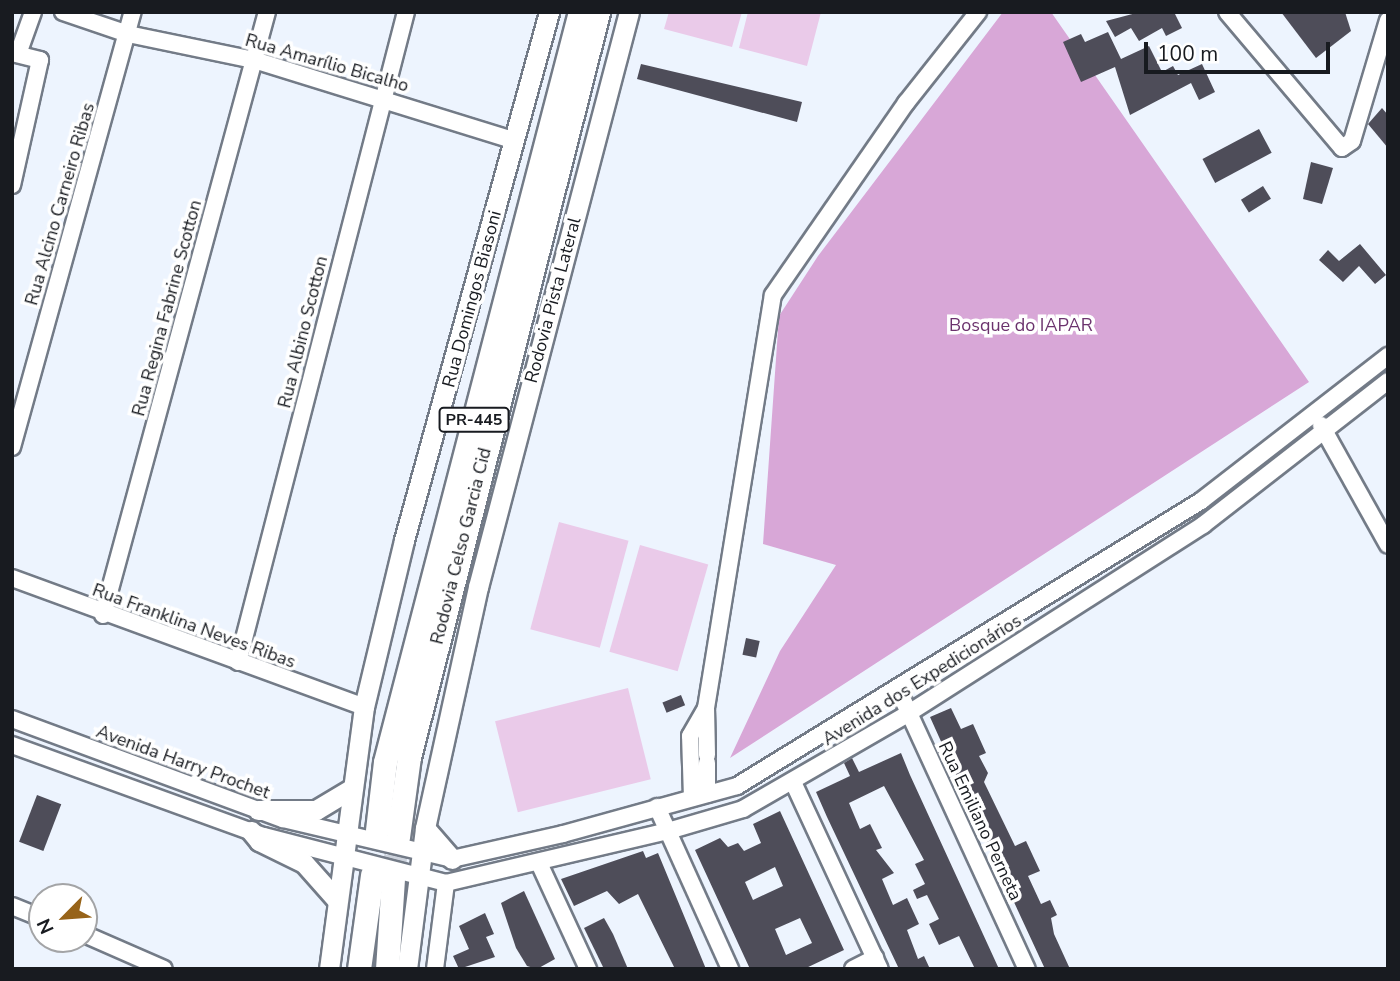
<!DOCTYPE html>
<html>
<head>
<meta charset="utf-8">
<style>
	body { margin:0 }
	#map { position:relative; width:1400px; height:981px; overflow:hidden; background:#edf4fe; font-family:"Nunito Sans",sans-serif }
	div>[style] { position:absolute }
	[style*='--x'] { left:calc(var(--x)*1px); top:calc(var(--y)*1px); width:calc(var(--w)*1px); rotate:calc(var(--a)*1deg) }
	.green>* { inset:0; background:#eacae9; transform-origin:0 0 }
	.forest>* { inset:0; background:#d8a7d7 }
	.building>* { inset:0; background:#4e4d59; transform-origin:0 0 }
	.highway-tunnel>* { height:23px; margin-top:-11.5px; transform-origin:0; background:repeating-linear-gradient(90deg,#cdd3dd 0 23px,transparent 0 34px) }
	.roads { filter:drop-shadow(2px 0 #737b87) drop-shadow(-2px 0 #737b87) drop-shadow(0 2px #737b87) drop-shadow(0 -2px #737b87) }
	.minor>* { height:16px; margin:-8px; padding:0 8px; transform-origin:8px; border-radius:8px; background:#fff }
	.major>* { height:19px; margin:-9.5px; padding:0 9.5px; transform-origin:9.5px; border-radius:9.5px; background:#fff }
	.highway>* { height:23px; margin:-11.5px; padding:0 11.5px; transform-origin:11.5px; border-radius:11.5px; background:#fff }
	span { translate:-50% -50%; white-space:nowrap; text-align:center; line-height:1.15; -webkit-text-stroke:7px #fff; paint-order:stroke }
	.shield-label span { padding:2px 5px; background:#fff; border:2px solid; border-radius:5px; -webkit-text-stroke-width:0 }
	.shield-label { font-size:16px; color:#181b20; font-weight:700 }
	.street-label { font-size:18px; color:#181b20 }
	.park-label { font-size:18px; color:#6b326d }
	.frame { position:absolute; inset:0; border:14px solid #181b20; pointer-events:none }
	.north { position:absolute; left:28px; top:883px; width:70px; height:70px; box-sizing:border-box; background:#fff; border:2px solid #a3a4a6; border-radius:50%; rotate:245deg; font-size:19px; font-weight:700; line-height:28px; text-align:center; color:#181b20 }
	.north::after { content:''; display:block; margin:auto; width:24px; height:32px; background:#976319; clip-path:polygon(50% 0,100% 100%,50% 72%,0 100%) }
	.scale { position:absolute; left:1144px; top:42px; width:186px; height:32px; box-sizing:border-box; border:4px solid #181b20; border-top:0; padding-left:9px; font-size:21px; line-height:24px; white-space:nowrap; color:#181b20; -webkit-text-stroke:5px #fff; paint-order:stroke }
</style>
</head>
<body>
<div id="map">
	<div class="green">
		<i style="clip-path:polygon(669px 12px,742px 12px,732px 47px,664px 29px)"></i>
		<i style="clip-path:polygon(748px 12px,821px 12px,807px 66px,739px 48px)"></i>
		<i style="left:559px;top:522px;width:72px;height:111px;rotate:15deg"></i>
		<i style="left:640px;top:545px;width:71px;height:111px;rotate:16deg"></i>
		<i style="left:628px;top:688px;width:94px;height:137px;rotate:76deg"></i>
	</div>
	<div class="forest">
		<i style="clip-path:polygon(1003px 12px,1051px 12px,1309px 382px,730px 758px,780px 651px,836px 565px,763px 544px,779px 316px,818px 256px)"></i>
	</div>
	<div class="building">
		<i style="clip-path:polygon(1140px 12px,1174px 12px,1182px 28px,1166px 36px,1162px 28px,1139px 41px,1131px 28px,1115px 37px,1106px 21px)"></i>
		<i style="clip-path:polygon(1281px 12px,1345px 12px,1351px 31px,1316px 58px)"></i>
		<i style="clip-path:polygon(1108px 32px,1121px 59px,1149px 46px,1162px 72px,1173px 66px,1178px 75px,1202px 64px,1215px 92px,1199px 100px,1191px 83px,1130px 115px,1115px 67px,1081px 82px,1063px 42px,1081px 34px,1085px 42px)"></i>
		<i style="clip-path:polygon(641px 64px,802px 102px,797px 122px,637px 79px)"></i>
		<i style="clip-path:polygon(1382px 108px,1388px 115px,1388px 148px,1368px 124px)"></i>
		<i style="left:1259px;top:129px;width:27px;height:64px;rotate:62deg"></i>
		<i style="clip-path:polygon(1311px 162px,1333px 168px,1322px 204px,1303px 199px)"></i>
		<i style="left:1263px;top:186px;width:15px;height:26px;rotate:58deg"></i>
		<i style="clip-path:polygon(1360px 244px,1386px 275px,1375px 284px,1359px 266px,1343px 282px,1319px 260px,1328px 250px,1339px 261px)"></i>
		<i style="left:746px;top:638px;width:14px;height:17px;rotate:12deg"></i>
		<i style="left:681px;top:695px;width:11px;height:20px;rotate:68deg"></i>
		<i style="clip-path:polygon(951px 708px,961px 729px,973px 724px,986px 753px,979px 756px,988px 773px,984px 782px,1015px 846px,1026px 841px,1040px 871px,1028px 876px,1041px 904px,1050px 900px,1057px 915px,1051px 918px,1054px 934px,1070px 969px,1045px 969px,994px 859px,930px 717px)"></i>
		<i style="clip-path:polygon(901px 753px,910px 775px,999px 969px,975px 969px,959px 936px,939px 945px,929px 924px,939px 919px,927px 895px,917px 899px,913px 890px,925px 884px,915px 864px,924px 860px,884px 786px,849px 803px,860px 829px,870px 824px,882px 848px,876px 850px,894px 873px,882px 879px,893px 905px,907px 898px,919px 924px,907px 930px,918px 959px,924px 956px,930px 969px,899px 969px,827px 817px,816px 792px,850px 776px,844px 763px,852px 758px,859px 772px)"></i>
		<i style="left:37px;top:795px;width:26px;height:50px;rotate:21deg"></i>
		<i style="clip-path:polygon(evenodd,780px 811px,844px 950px,804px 969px,750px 969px,695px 850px,720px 838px,728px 847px,738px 843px,744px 851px,761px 843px,753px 824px,780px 811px,775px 867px,783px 886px,753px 900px,745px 882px,775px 867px,780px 811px,800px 918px,812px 943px,786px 955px,775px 929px,800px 918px)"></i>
		<i style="clip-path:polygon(643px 851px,646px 858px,658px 853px,706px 969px,675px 969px,638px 894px,619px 904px,607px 891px,574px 906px,561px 879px)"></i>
		<i style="clip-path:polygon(524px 891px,555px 959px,537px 969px,527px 966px,516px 948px,501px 903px)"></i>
		<i style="clip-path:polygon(485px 913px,494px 934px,486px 937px,495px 957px,459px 969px,453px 956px,469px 949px,459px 926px)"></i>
		<i style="clip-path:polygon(604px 918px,613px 934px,628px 969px,604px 969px,584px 928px)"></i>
	</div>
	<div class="highway-tunnel">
		<i style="--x:393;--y:878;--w:41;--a:-83"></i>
	</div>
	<div class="roads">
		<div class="minor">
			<i style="--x:63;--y:12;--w:69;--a:18.7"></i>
			<i style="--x:128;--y:34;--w:129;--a:11.7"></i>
			<i style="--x:254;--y:60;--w:271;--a:17.2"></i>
			<i style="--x:1227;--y:12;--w:178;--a:49.8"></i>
			<i style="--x:1342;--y:148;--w:12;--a:-35"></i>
			<i style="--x:1352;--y:141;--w:126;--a:-73.4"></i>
			<i style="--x:12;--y:53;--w:29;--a:14"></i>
			<i style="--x:40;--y:60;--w:128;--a:102.6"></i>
			<i style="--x:18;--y:54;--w:45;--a:-70.3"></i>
			<i style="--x:1321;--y:425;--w:137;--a:60.8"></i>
			<i style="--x:12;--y:447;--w:452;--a:-74.5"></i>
			<i style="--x:12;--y:578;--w:375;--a:20.1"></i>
			<i style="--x:103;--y:615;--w:625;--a:-74.79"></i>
			<i style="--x:238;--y:662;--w:671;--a:-75.51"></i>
			<i style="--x:898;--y:689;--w:308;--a:65.3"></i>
			<i style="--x:12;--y:719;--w:289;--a:20.3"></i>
			<i style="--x:283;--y:819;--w:174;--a:13.3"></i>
			<i style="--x:452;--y:859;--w:114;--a:-12.7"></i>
			<i style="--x:563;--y:834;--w:180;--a:-15.4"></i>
			<i style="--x:737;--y:786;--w:545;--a:-31.56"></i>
			<i style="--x:1201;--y:501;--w:237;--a:-37.8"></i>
			<i style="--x:12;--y:745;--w:268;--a:19.9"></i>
			<i style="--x:264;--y:836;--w:188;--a:14.5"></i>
			<i style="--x:446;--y:883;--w:228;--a:-13.2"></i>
			<i style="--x:668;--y:831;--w:78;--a:-16.3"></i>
			<i style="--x:743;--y:809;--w:192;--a:-30"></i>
			<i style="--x:909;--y:713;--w:349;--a:-32.6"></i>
			<i style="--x:1203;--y:525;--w:234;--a:-37.9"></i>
			<i style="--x:707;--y:755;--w:47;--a:-91.2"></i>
			<i style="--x:706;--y:708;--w:418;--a:-80.8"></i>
			<i style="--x:773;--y:295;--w:234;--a:-55.3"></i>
			<i style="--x:906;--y:103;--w:116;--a:-51.6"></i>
			<i style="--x:707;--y:763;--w:31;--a:90"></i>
			<i style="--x:793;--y:782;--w:206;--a:65.1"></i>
			<i style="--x:692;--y:798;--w:62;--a:-91.8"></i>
			<i style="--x:690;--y:736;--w:32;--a:-60"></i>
			<i style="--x:657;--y:807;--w:178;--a:65.7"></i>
			<i style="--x:539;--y:863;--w:117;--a:65.2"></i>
			<i style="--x:12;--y:906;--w:32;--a:22"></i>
			<i style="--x:84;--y:934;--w:87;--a:23.6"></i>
			<i style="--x:435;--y:969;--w:87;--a:-82.7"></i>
			<i style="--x:853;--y:969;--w:25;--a:-27"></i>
		</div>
		<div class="major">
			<i style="--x:258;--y:810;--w:58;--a:0"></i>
			<i style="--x:316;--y:810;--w:41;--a:-31"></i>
			<i style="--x:425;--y:828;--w:41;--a:48.9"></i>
			<i style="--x:251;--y:831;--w:13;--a:51"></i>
			<i style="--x:259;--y:841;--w:50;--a:26.1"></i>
			<i style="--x:304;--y:863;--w:48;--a:48.4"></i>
			<i style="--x:329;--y:969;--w:264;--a:-82.4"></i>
			<i style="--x:364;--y:707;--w:172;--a:-76.5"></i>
			<i style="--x:404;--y:540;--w:548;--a:-74.64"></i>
			<i style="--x:407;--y:969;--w:142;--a:-82.7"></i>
			<i style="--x:425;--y:828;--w:247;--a:-77.6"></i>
			<i style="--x:478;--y:587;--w:594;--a:-75.29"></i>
		</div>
		<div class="highway">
			<i style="--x:377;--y:830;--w:68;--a:-83.3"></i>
			<i style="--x:385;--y:762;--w:775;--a:-75.43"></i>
			<i style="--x:398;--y:837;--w:81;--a:-82.2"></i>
			<i style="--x:409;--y:757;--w:769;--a:-75.76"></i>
			<i style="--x:359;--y:969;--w:95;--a:-82.1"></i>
			<i style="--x:387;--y:969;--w:91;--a:-86.2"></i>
		</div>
	</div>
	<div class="shield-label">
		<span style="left:474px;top:420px">PR-445</span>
	</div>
	<div class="street-label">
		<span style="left:327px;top:63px;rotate:16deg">Rua Amarílio Bicalho</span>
		<span style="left:60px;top:204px;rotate:-74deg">Rua Alcino Carneiro Ribas</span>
		<span style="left:472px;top:299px;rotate:-75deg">Rua Domingos Biasoni</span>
		<span style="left:553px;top:300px;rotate:-75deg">Rodovia Pista Lateral</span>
		<span style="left:167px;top:308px;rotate:-75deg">Rua Regina Fabrine Scotton</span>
		<span style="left:303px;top:332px;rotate:-76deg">Rua Albino Scotton</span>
		<span style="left:461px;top:546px;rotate:-76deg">Rodovia Celso Garcia Cid</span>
		<span style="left:194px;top:626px;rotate:20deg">Rua Franklina Neves Ribas</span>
		<span style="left:922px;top:680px;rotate:-32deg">Avenida dos Expedicionários</span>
		<span style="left:183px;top:762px;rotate:20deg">Avenida Harry Prochet</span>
		<span style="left:980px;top:821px;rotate:65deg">Rua Emiliano Perneta</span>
	</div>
	<div class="park-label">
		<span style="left:1021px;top:325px">Bosque do IAPAR</span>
	</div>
	<div class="frame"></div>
	<div class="north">N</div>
	<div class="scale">100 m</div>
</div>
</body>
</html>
